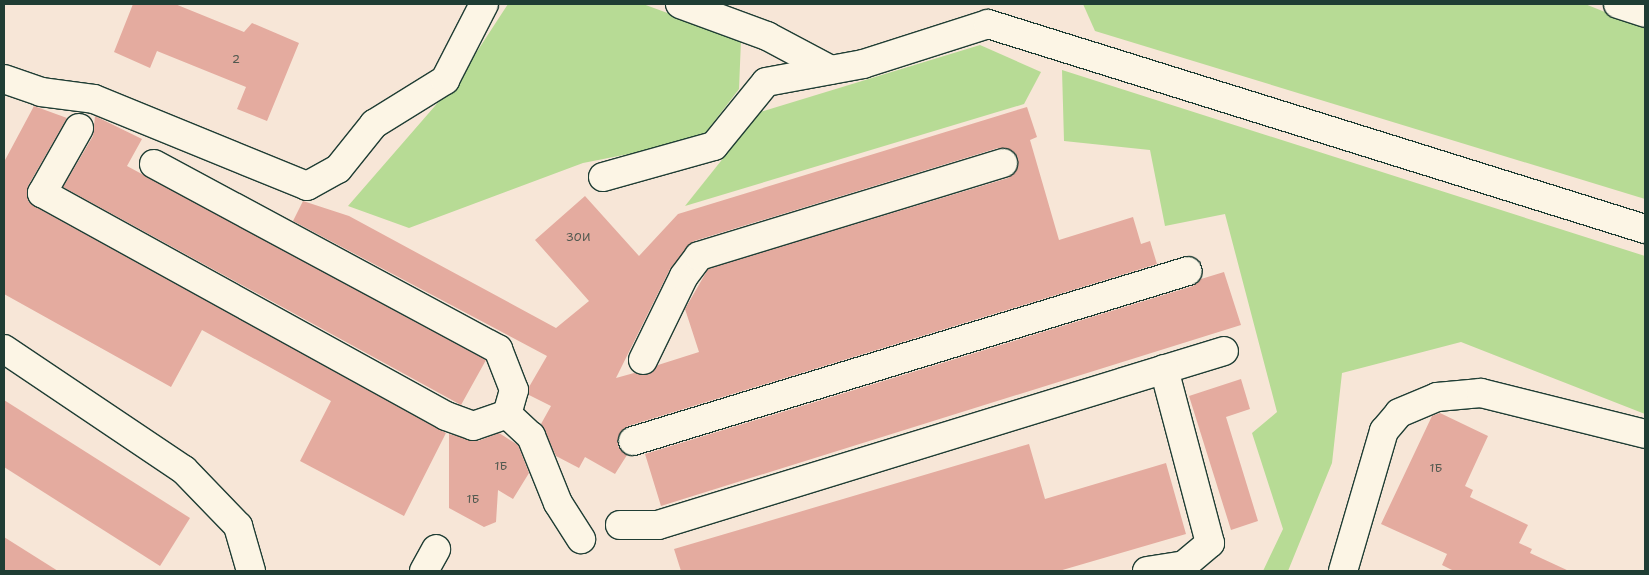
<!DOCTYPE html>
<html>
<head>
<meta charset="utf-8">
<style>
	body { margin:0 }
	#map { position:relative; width:1649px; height:575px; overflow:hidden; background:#f7e6d7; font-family:"Shantell Sans",sans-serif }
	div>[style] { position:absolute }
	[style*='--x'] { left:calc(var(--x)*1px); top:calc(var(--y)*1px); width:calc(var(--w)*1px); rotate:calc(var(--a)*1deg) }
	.green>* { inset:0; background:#b7db95 }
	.building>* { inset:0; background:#e4ab9f }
	.roads { filter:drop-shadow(1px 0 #1f3d34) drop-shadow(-1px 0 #1f3d34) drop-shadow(0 1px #1f3d34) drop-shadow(0 -1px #1f3d34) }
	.minor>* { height:28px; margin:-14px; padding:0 14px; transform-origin:14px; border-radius:14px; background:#fcf5e5 }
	span { translate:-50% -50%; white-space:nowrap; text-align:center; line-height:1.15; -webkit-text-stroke:4.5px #fcf5e5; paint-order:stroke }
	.number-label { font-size:12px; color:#50584f }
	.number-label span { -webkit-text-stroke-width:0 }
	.frame { position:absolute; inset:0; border:5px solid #1f3d34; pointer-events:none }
</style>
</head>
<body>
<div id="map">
	<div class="green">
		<i style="clip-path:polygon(508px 4px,643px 4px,741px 40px,739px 89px,700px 140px,583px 163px,409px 228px,348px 206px,461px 76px)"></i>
		<i style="clip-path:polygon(1083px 4px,1585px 4px,1645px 28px,1645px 199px,1095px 31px)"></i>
		<i style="clip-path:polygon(980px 45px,1041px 72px,1024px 104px,685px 206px,760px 112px)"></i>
		<i style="clip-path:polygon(1062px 70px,1645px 256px,1645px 414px,1461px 342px,1342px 373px,1332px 463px,1288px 571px,1263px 571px,1283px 529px,1252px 433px,1277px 412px,1225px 214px,1165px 226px,1150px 150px,1064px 141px)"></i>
	</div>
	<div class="building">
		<i style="clip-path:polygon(133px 4px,175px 4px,244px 32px,252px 23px,299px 43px,267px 121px,237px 109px,246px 87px,157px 51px,150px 68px,114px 52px)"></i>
		<i style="clip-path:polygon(34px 106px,67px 118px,28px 186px,28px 201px,34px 206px,446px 433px,404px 516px,300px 461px,331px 401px,202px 330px,171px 387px,4px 294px,4px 162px)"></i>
		<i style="clip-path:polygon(evenodd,1027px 107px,1037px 137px,1030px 140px,1059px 240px,1133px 217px,1141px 244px,1150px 241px,1157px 264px,628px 426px,618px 437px,618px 446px,627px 455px,615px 474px,585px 457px,579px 468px,556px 456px,541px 424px,551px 406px,529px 395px,529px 387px,547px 356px,293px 221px,303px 201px,349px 216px,556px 328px,589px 301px,535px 240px,585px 196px,639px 256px,678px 214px,1027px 107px,998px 148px,1013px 151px,1018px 159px,1015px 173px,1008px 178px,708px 269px,685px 309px,699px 352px,658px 365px,645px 375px,634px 373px,616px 378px,670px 269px,694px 241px,998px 148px)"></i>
		<i style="clip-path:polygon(95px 116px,142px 139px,127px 166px,486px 360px,461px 405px,63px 187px,93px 136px)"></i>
		<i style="clip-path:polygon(1224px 272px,1241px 325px,661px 506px,645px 454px,1193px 286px,1201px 279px)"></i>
		<i style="clip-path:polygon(1241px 379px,1250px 409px,1226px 417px,1258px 521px,1231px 530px,1189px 396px)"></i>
		<i style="clip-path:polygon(4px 400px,190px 518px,160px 566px,4px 467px)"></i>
		<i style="clip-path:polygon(1440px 413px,1488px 436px,1465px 486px,1473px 490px,1470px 497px,1528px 525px,1519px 543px,1532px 549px,1530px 553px,1569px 571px,1454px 571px,1442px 565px,1447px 554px,1381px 524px,1432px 416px)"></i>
		<i style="clip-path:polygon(499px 433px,518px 445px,529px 473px,513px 499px,498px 490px,496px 522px,484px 527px,449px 508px,449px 434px,478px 441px)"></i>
		<i style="clip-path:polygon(1029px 444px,1045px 499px,1166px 463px,1186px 534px,1059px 571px,681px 571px,674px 549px)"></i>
		<i style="clip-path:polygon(4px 537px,58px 571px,4px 571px)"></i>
	</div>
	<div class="roads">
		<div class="minor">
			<i style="--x:680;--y:4;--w:93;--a:20.2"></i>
			<i style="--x:767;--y:36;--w:72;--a:28"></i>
			<i style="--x:1618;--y:4;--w:28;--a:18"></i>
			<i style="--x:4;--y:79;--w:39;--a:19"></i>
			<i style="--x:41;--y:92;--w:53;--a:7.5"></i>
			<i style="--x:94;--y:99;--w:230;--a:22.2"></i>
			<i style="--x:307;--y:186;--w:35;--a:-29"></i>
			<i style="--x:338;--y:169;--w:58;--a:-51.3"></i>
			<i style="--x:374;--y:124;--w:84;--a:-31.8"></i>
			<i style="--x:445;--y:80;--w:85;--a:-62.8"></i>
			<i style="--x:79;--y:128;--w:75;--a:119.6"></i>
			<i style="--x:42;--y:193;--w:461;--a:28.9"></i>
			<i style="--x:446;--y:416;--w:29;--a:20"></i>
			<i style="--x:473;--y:426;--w:36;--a:-19"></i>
			<i style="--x:154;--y:164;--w:391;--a:28.3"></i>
			<i style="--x:498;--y:349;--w:44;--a:68.7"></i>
			<i style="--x:514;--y:390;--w:25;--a:106"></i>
			<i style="--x:507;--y:414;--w:33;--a:43"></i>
			<i style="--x:531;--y:436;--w:72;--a:68.1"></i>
			<i style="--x:558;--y:503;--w:43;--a:57.4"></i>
			<i style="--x:603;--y:177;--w:115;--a:-15.6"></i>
			<i style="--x:714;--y:146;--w:82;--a:-50.9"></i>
			<i style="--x:766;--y:82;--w:99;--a:-10.5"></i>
			<i style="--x:863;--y:64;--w:131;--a:-17.7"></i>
			<i style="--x:988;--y:24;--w:688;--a:17.33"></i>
			<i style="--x:4;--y:349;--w:217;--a:33.9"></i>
			<i style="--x:184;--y:470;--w:78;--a:46"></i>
			<i style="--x:238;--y:526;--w:47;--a:73.9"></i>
			<i style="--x:643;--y:360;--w:93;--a:-64"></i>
			<i style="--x:684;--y:276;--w:25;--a:-53"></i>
			<i style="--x:699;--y:256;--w:318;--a:-17"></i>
			<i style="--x:633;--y:441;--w:580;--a:-17.03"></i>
			<i style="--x:620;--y:525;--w:38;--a:0"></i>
			<i style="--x:658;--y:525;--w:592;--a:-17.09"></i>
			<i style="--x:424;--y:571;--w:25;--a:-61"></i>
			<i style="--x:1147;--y:571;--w:37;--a:-9"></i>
			<i style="--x:1184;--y:565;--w:34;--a:-40"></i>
			<i style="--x:1210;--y:543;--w:180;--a:-104.8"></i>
			<i style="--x:1343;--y:571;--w:146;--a:-73.7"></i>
			<i style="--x:1384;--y:431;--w:23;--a:-50"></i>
			<i style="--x:1399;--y:413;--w:41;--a:-22.8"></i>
			<i style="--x:1437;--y:397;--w:44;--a:-5.2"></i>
			<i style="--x:1481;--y:393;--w:169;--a:14"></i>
		</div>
	</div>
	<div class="number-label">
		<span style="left:236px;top:60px">2</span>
		<span style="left:578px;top:238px">30И</span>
		<span style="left:501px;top:467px">1Б</span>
		<span style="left:1436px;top:469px">1Б</span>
		<span style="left:473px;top:500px">1Б</span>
	</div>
	<div class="frame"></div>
</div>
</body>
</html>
